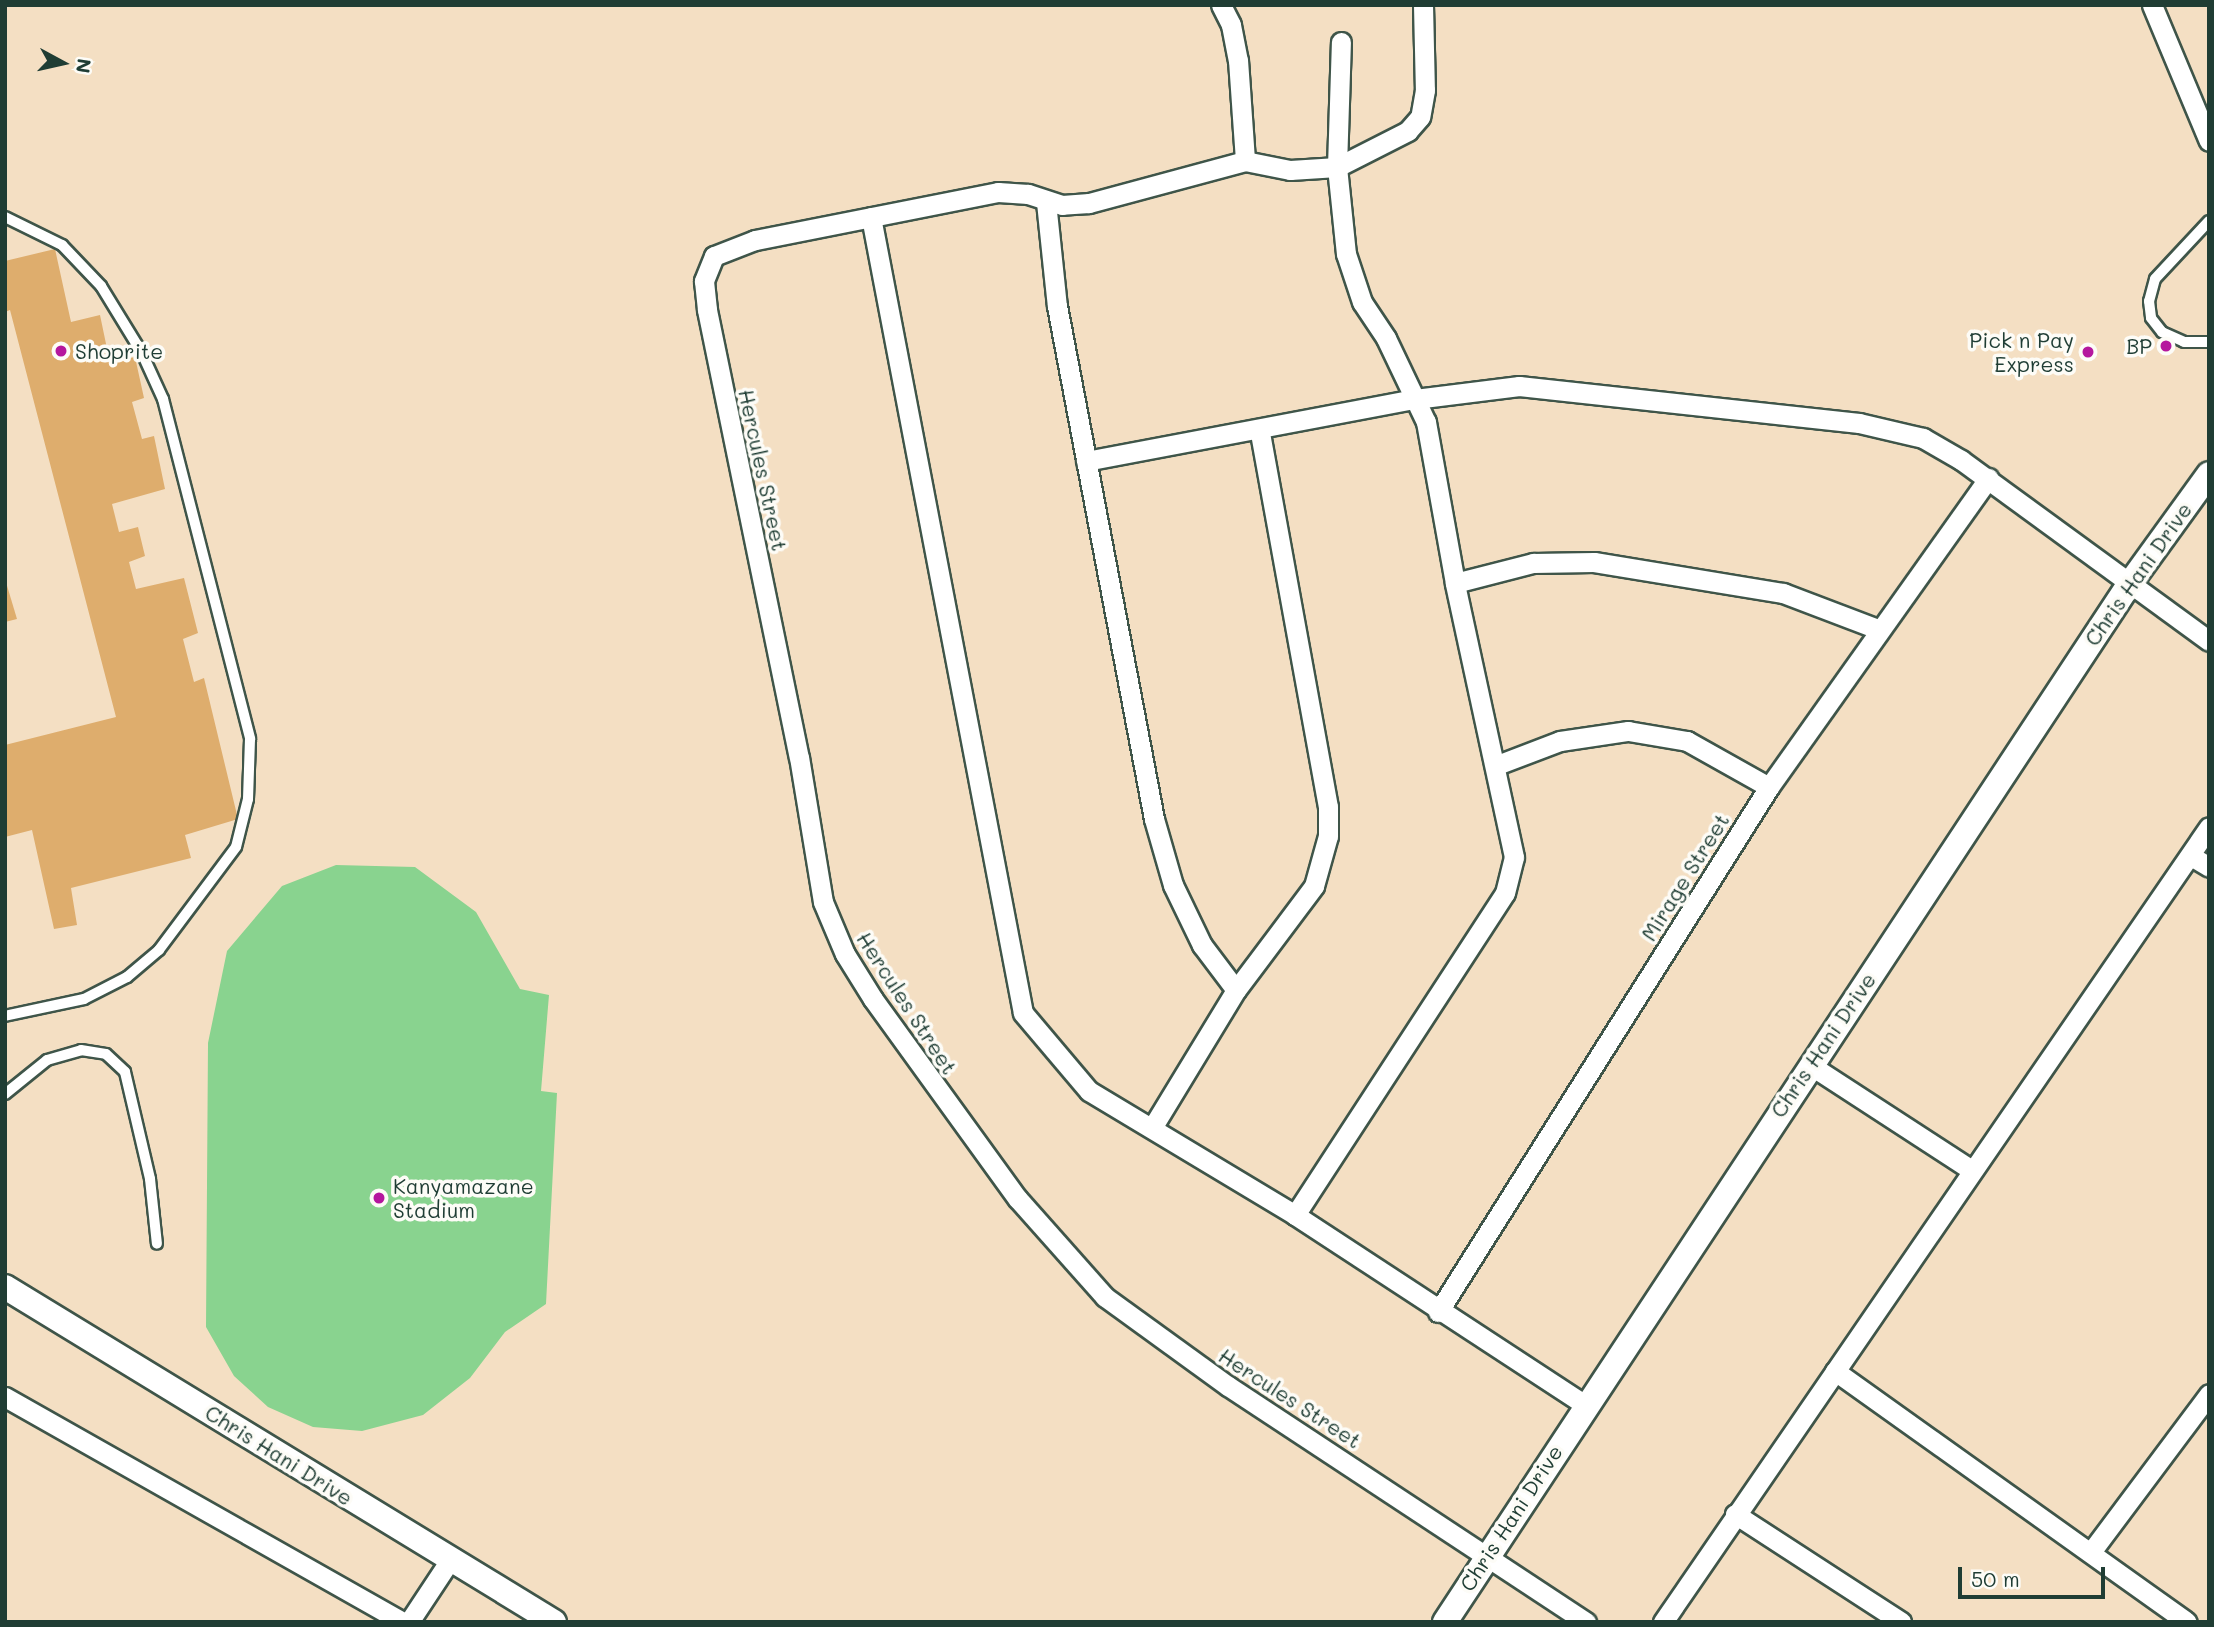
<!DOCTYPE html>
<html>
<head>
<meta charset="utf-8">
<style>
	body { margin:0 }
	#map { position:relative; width:2214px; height:1627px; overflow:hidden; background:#f4dfc3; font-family:Mali,sans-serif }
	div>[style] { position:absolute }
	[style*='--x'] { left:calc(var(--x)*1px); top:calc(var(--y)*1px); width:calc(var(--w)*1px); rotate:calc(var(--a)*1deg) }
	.green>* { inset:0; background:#89d38f }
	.building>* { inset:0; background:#dead6d }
	.roads { filter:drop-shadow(2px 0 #3f5549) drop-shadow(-2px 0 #3f5549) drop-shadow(0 2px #3f5549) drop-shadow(0 -2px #3f5549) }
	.service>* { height:10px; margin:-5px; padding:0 5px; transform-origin:5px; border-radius:5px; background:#fff }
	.minor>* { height:19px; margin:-9.5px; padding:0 9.5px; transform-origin:9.5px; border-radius:9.5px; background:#fff }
	.tertiary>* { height:24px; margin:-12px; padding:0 12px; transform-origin:12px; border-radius:12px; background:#fff }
	.dots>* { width:19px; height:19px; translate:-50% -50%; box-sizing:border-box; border:4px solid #fdfcf7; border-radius:50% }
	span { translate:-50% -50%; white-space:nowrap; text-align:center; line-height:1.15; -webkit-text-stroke:7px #fdfcf7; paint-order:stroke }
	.poi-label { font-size:21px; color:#1f3d34 }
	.right { translate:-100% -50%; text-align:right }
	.left { translate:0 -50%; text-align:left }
	.street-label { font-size:21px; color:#1f3d34 }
	.frame { position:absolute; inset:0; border:7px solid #1f3d34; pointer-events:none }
	.north { position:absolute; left:28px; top:28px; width:70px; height:70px; -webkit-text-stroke:5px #fdfcf7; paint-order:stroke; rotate:98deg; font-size:19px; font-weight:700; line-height:28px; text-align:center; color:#1f3d34 }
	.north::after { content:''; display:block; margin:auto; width:24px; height:32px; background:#1f3d34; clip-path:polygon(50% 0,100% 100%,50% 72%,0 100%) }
	.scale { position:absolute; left:1958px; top:1567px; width:147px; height:32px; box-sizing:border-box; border:4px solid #1f3d34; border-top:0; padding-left:9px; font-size:21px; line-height:24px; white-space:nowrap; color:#1f3d34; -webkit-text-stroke:5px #fdfcf7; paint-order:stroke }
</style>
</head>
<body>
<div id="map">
	<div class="green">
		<i style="clip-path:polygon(336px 865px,415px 867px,476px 912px,520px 989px,549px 995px,541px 1091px,557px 1093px,546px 1304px,505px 1332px,470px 1378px,423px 1415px,362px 1431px,313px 1427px,268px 1407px,234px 1376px,206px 1327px,208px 1043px,227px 951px,282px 886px)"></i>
	</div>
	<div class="building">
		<i style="clip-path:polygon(55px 249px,71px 322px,100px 315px,110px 363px,135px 357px,144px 398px,132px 402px,142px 439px,154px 436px,165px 489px,112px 504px,119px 532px,138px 527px,145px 556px,129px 562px,136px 589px,184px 578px,198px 633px,183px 639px,194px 682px,204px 678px,238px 819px,185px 835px,191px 858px,71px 888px,77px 925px,54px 929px,32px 830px,5px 837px,5px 745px,116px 717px,10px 310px,5px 312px,5px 261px)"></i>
		<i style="clip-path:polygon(5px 579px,17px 619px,5px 622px)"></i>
	</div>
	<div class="roads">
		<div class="service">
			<i style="--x:5;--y:217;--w:64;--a:26.2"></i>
			<i style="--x:62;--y:245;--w:57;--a:46.4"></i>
			<i style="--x:101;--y:286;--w:79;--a:58.5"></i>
			<i style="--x:142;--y:353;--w:51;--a:65.5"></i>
			<i style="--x:163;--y:399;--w:351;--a:75.6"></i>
			<i style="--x:250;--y:739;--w:60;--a:91.9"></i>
			<i style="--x:248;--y:799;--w:49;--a:104"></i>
			<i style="--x:236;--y:847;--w:129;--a:126.8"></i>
			<i style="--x:159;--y:950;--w:42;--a:139.8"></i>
			<i style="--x:127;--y:977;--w:48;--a:152.9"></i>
			<i style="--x:84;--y:999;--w:81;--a:167.9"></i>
			<i style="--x:2209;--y:221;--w:79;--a:133"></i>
			<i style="--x:2155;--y:279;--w:23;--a:105"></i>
			<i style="--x:2149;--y:301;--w:17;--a:83"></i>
			<i style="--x:2151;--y:318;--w:18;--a:52"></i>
			<i style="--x:2162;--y:332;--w:24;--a:24"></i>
			<i style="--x:2184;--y:342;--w:25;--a:0"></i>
			<i style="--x:5;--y:1094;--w:54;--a:-39"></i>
			<i style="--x:47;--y:1060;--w:35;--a:-16"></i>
			<i style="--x:81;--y:1050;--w:25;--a:9"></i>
			<i style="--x:106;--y:1054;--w:26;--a:43"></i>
			<i style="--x:125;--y:1072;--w:110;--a:76.8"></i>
			<i style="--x:150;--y:1179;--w:65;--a:83.9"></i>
		</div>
		<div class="minor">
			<i style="--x:1221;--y:5;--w:22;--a:63"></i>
			<i style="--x:1231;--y:25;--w:36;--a:79"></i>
			<i style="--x:1238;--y:60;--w:101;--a:86"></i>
			<i style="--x:1423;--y:5;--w:85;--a:88.7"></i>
			<i style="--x:1425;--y:90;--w:27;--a:100"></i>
			<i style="--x:1420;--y:117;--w:18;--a:131"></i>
			<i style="--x:1408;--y:131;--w:80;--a:153.1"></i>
			<i style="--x:1337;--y:167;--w:47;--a:176.3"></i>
			<i style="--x:1290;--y:170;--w:46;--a:-168.7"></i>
			<i style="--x:1245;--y:161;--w:162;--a:164.9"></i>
			<i style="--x:1089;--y:203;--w:27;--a:176"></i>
			<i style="--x:1062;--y:205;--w:36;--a:-162"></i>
			<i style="--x:1028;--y:194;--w:30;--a:-176"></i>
			<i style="--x:998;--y:192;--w:248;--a:168.8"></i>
			<i style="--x:755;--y:240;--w:44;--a:158.7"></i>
			<i style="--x:714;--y:256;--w:27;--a:112"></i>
			<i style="--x:704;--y:281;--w:29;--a:84"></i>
			<i style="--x:707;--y:310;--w:456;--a:78.4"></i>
			<i style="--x:799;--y:757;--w:147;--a:80.6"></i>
			<i style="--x:823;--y:902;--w:56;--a:67.1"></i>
			<i style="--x:845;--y:954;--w:53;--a:58.1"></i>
			<i style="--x:873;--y:999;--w:247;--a:54.1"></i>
			<i style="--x:1018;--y:1199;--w:131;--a:48.4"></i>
			<i style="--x:1105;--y:1297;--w:152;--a:35.9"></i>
			<i style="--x:1228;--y:1386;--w:429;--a:33.4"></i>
			<i style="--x:2152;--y:5;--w:147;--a:67.3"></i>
			<i style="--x:1046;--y:202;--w:105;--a:84"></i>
			<i style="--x:1057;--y:306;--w:522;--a:79.29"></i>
			<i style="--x:1154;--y:819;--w:69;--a:73.9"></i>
			<i style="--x:1173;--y:885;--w:67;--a:64.2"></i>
			<i style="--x:1202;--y:945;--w:56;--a:52.9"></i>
			<i style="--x:871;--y:217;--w:810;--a:79.19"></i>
			<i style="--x:1023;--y:1013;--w:102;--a:49.8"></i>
			<i style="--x:1089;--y:1091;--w:240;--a:31"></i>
			<i style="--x:1295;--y:1215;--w:345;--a:33.2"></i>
			<i style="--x:1086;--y:461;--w:335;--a:-10.7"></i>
			<i style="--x:1415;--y:399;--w:105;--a:-7.1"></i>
			<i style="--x:1519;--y:386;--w:342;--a:6.2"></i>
			<i style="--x:1859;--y:423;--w:66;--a:13.2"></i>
			<i style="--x:1923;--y:438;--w:44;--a:30.1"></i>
			<i style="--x:1961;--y:460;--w:307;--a:36.1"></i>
			<i style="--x:1455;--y:583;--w:81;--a:-14.4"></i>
			<i style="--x:1533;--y:563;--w:61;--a:-0.9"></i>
			<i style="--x:1594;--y:562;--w:192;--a:9.3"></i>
			<i style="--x:1783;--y:593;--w:102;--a:20.8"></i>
			<i style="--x:1497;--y:765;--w:67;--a:-20.9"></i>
			<i style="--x:1560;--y:741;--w:69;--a:-8.4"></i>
			<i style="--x:1628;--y:731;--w:60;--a:9.6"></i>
			<i style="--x:1687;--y:741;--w:94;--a:29.3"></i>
			<i style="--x:2191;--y:856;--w:21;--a:31"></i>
			<i style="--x:1810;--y:1065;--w:191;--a:33"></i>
			<i style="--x:1152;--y:1128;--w:162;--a:-58.7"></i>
			<i style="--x:1236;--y:990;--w:130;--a:-53.1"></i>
			<i style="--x:1314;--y:886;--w:52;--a:-74.4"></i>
			<i style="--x:1328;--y:836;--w:29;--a:-90"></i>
			<i style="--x:1328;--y:807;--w:384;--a:-100.3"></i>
			<i style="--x:1295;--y:1215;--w:384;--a:-56.9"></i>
			<i style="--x:1505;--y:893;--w:37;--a:-76"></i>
			<i style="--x:1514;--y:857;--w:280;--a:-102.2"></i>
			<i style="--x:1455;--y:583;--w:164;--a:-100.2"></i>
			<i style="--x:1426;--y:422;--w:93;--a:-115.5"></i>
			<i style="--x:1386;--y:338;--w:43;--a:-123.7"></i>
			<i style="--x:1362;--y:302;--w:51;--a:-108.4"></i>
			<i style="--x:1346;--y:254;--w:87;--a:-95.9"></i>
			<i style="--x:1337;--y:167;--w:125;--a:-88.2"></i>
			<i style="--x:1438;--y:1312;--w:621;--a:-57.77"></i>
			<i style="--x:1769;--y:787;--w:379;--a:-54.6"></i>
			<i style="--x:1835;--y:1371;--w:432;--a:35.5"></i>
			<i style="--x:5;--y:1397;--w:456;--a:29.5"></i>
			<i style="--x:1735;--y:1514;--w:198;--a:33"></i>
			<i style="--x:2091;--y:1552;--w:197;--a:-53.2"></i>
			<i style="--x:409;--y:1622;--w:74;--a:-56.5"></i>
			<i style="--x:1663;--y:1622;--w:964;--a:-55.52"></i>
		</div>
		<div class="tertiary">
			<i style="--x:5;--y:1287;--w:643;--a:31.39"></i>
			<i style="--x:1445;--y:1622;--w:1241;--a:-56.6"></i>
			<i style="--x:2128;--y:586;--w:138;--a:-54.1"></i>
		</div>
	</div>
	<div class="dots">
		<i style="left:2166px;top:346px;background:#b5179e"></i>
		<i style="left:61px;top:351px;background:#b5179e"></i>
		<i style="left:2088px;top:352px;background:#b5179e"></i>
		<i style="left:379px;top:1198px;background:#b5179e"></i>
	</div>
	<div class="poi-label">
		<span class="right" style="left:2074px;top:352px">Pick n Pay<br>Express</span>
		<span class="right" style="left:2152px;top:346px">BP</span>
		<span class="left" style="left:75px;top:351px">Shoprite</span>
		<span class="left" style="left:393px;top:1198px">Kanyamazane<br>Stadium</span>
	</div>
	<div class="street-label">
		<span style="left:763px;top:470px;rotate:78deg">Hercules Street</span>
		<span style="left:2138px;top:574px;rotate:-55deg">Chris Hani Drive</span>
		<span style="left:1685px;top:877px;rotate:-58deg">Mirage Street</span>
		<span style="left:907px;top:1003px;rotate:57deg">Hercules Street</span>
		<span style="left:1823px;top:1045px;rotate:-56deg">Chris Hani Drive</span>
		<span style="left:1290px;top:1398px;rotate:33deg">Hercules Street</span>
		<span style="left:279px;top:1455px;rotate:32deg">Chris Hani Drive</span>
		<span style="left:1511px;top:1518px;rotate:-57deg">Chris Hani Drive</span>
	</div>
	<div class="frame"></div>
	<div class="north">N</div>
	<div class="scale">50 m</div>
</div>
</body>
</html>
